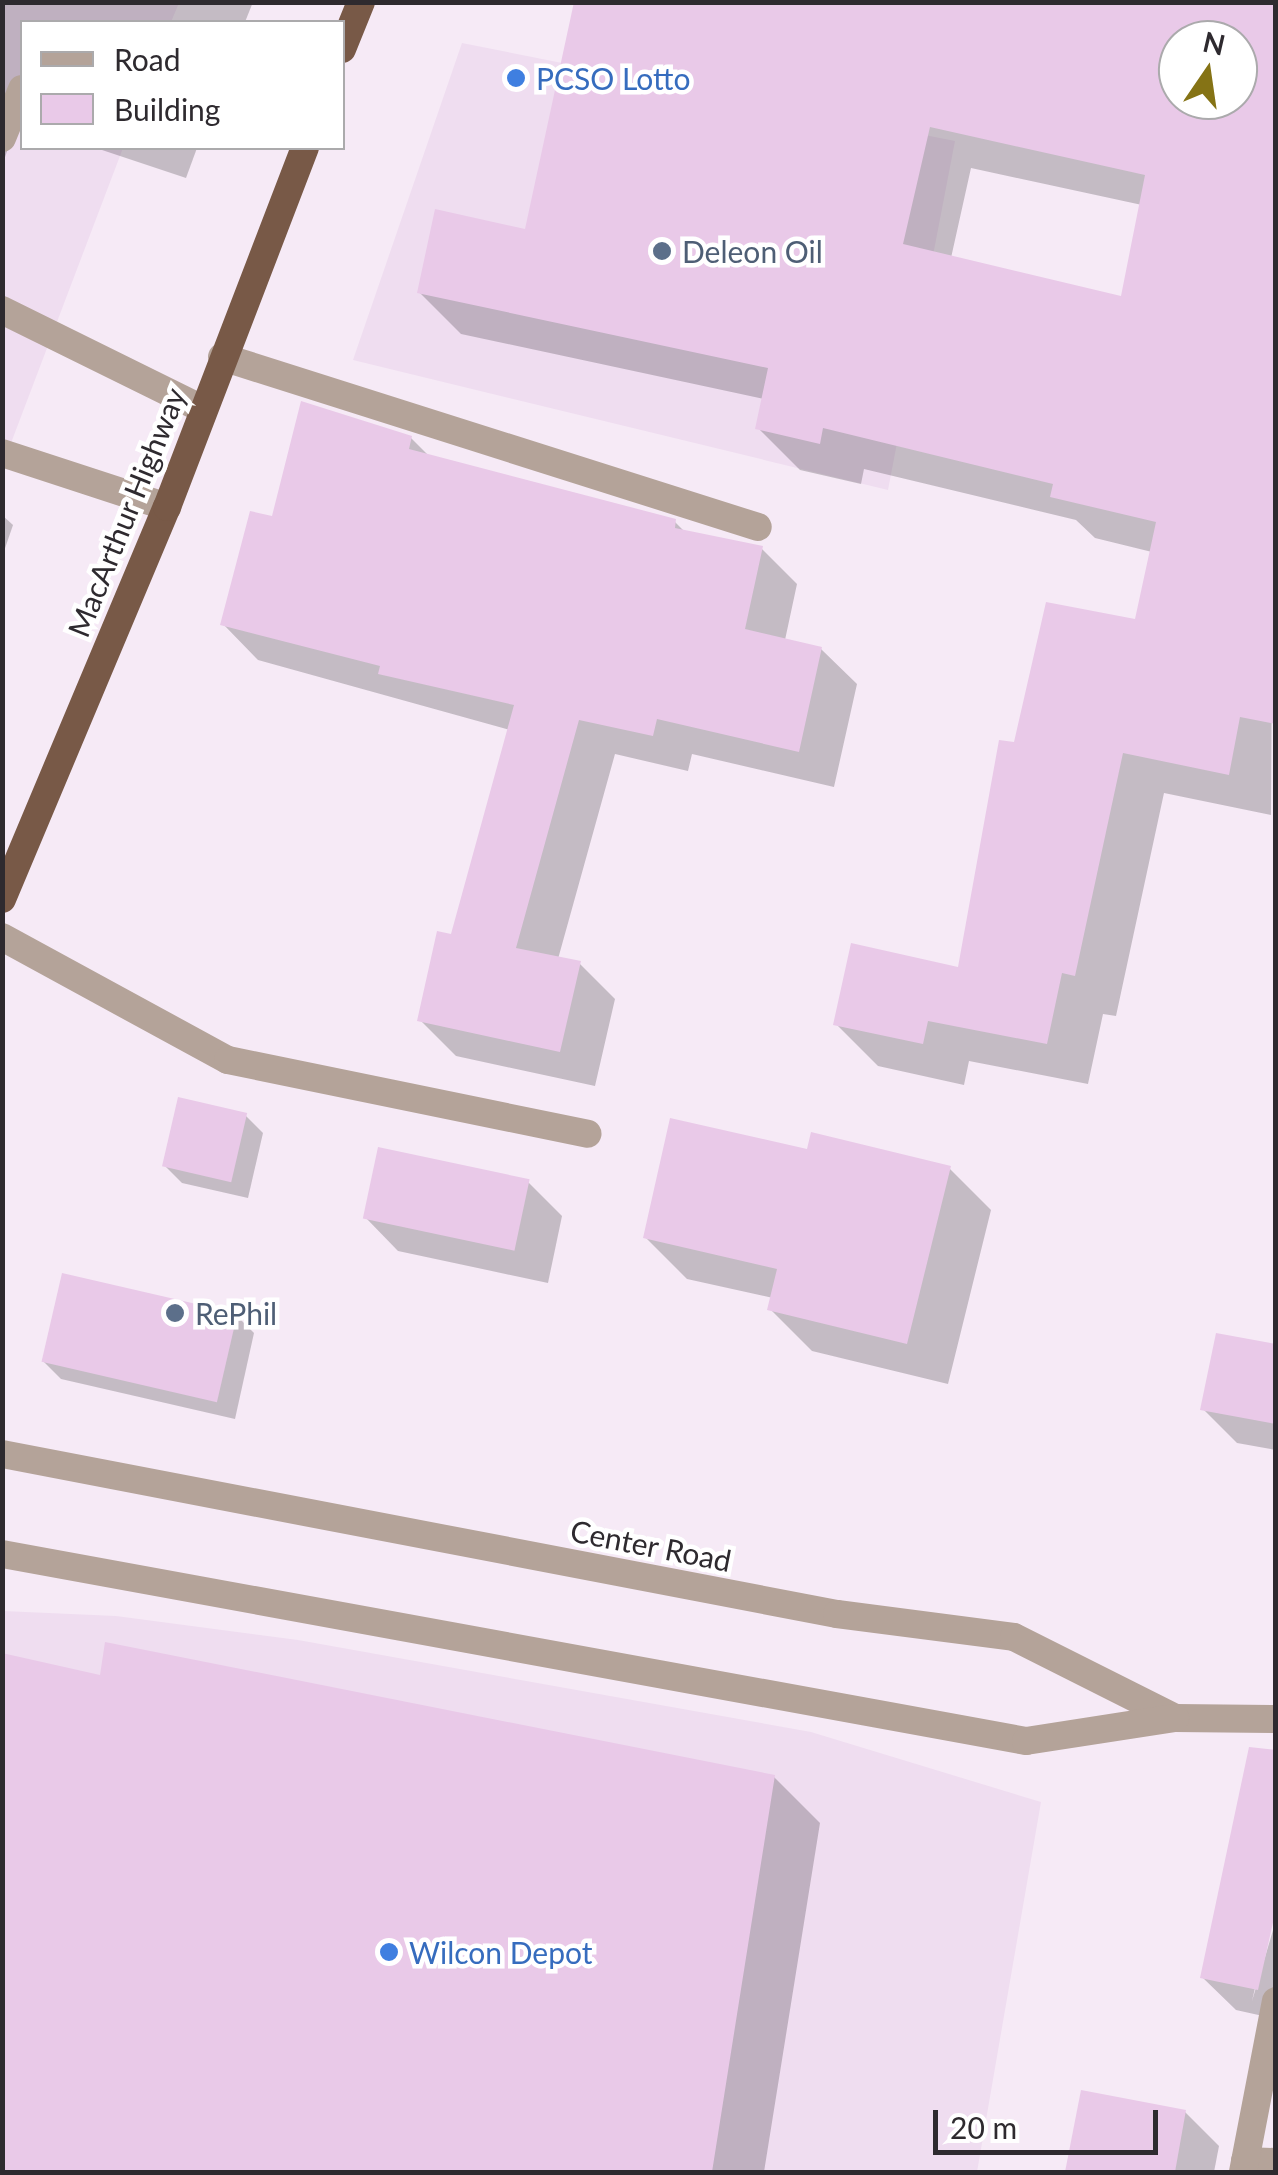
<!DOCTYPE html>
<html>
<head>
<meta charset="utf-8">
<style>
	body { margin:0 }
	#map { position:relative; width:1278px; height:2175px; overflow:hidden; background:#f6eaf6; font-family:Lato,sans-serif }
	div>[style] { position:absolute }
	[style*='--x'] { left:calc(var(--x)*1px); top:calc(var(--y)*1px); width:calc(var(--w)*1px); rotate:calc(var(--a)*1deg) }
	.built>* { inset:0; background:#efddf0 }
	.shadow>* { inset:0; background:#0003 }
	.building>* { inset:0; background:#e9c9e8; transform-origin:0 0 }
	.service>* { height:28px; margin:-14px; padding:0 14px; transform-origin:14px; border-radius:14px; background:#b4a399 }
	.minor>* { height:28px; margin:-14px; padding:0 14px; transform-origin:14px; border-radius:14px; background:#b4a399 }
	.trunk>* { height:28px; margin:-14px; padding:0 14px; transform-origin:14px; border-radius:14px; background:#785947 }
	.dots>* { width:28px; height:28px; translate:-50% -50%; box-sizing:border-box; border:5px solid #fff; border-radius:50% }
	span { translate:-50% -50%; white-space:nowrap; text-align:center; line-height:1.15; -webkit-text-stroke:9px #fff; paint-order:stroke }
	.shop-label { font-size:30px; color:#366cbe }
	.left { translate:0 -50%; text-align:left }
	.service-label { font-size:30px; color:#4e5e75 }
	.street-label { font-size:30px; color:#2e2a2f }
	.frame { position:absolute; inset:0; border:5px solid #2e2a2f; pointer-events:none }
	.legend { position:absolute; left:20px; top:20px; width:325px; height:130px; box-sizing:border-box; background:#fff; border:2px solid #abaaac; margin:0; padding:12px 18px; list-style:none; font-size:30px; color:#2e2a2f }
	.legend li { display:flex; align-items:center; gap:20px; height:50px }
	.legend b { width:50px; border:2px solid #abaaac }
	.north { position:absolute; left:1158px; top:20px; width:100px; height:100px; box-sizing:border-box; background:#fff; border:2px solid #abaaac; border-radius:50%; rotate:13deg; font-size:28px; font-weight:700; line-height:40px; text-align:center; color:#2e2a2f }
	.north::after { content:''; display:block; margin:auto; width:35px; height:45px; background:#857315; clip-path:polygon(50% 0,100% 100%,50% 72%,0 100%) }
	.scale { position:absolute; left:933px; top:2110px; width:225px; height:45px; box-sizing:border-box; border:5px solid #2e2a2f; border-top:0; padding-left:12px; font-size:30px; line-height:35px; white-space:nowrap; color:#2e2a2f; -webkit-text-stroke:8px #fff; paint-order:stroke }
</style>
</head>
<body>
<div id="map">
	<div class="built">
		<i style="clip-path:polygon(3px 3px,179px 3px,171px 22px,22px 22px,22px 148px,123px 148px,11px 443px,3px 440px)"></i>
		<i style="clip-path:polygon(462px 43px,955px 141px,888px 490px,353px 360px)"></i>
		<i style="clip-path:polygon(3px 1611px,116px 1616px,298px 1640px,811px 1732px,1041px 1802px,977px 2172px,3px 2172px)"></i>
	</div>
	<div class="shadow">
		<i style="clip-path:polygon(2px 2px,253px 2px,245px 22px,22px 22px,22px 124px,17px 122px,2px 166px)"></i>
		<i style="clip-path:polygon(evenodd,1276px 2px,1271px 815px,1164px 793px,1116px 1016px,1103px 1014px,1088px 1084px,969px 1061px,964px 1085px,878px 1066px,836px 1024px,960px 970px,1016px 745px,1137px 622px,1152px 552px,1095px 538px,1076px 520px,864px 469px,861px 484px,800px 470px,758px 428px,764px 399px,461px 334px,419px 292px,526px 232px,1276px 2px,1178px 40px,1238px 40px,1238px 100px,1178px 100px,1178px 40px,1276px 2px,971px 168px,1142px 205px,1123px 299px,951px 258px,971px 168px)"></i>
		<i style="clip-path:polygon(96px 148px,197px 148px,186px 178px)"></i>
		<i style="clip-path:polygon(411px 438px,431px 458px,675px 522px,686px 533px,761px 548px,797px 584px,785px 640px,821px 649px,857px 684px,834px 787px,692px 754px,688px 771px,615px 754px,558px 959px,580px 964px,615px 999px,595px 1086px,456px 1056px,420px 1020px,453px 937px,510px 730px,258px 660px,223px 624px,274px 519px)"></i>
		<i style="clip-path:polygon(2px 515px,13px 525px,2px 557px)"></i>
		<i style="clip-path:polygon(246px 1116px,263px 1133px,248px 1198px,182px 1183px,165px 1166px)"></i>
		<i style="clip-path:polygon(808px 1152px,949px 1168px,991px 1210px,948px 1384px,812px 1351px,770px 1309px,773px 1298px,687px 1279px,645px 1237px)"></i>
		<i style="clip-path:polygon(528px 1182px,562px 1216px,548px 1283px,398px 1251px,365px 1217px)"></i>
		<i style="clip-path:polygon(237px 1316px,254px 1333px,235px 1419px,61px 1379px,44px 1362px)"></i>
		<i style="clip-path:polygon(1276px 1347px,1276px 1450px,1237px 1443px,1203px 1409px)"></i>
		<i style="clip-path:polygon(2px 1656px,102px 1678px,774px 1777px,820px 1823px,764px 2172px,2px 2172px)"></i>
		<i style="clip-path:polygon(1276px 1897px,1252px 2001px,1276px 1920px,1276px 2019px,1236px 2010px,1202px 1977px)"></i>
		<i style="clip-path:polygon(1185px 2112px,1219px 2146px,1214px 2172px,1068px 2171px)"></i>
	</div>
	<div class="building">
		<i style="clip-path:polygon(evenodd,574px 2px,1276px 2px,1276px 724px,1240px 717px,1229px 775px,1123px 753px,1075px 976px,1062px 973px,1047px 1044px,928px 1021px,923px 1044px,833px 1025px,851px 943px,958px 967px,999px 740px,1014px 742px,1046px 602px,1135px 619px,1156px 522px,1050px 497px,1053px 484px,823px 428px,820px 444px,755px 429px,768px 368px,417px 293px,435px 209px,525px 229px,574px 2px,1178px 40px,1238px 40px,1238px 100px,1178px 100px,1178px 40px,574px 2px,930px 127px,1145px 175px,1121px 296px,903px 244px,930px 127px)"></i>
		<i style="clip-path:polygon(301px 401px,412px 436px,409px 449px,676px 519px,675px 528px,763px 546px,745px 629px,822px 647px,799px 752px,657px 719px,653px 736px,579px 720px,516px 948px,581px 961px,560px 1052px,417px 1021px,437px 931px,451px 934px,514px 705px,378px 674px,380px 666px,220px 625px,250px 511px,272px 516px)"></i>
		<i style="left:178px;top:1097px;width:71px;height:71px;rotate:13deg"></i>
		<i style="clip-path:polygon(670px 1118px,807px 1149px,811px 1132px,951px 1166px,907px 1344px,767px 1310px,777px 1269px,643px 1238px)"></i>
		<i style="left:378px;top:1147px;width:155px;height:73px;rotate:12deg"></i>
		<i style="left:62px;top:1273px;width:180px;height:91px;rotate:13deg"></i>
		<i style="clip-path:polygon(1216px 1333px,1276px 1344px,1276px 1424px,1200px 1410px)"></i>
		<i style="clip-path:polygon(105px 1642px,775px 1775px,712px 2172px,2px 2172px,2px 1653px,100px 1675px)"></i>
		<i style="clip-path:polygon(1249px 1747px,1276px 1750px,1276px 1909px,1258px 1990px,1200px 1978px)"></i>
		<i style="clip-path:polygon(1081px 2090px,1186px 2110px,1175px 2172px,1065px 2172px)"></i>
	</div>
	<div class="service">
		<i style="--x:2;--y:138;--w:53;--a:-67.8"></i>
		<i style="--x:2;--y:310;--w:223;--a:26.3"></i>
		<i style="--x:222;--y:357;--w:562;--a:17.6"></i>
		<i style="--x:2;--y:937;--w:257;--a:28.6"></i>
		<i style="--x:228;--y:1060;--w:367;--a:11.6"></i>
	</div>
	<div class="minor">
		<i style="--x:2;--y:453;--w:174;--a:18.1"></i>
		<i style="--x:2;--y:1454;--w:850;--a:10.85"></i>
		<i style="--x:837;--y:1614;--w:178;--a:7.4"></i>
		<i style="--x:1014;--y:1637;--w:180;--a:26.7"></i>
		<i style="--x:1175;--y:1718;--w:101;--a:0.6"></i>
		<i style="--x:2;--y:1554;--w:1041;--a:10.35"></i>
		<i style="--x:1026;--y:1741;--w:151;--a:-8.8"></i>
		<i style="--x:1245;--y:2161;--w:31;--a:2"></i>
		<i style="--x:1243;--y:2172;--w:174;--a:-79.1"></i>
	</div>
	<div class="trunk">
		<i style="--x:342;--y:49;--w:51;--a:-68"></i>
		<i style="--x:2;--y:899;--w:425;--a:-67.2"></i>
		<i style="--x:167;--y:507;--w:385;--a:-69"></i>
	</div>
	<div class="dots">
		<i style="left:516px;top:78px;background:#3f7fe0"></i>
		<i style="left:662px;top:251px;background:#5c6f8a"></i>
		<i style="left:175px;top:1313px;background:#5c6f8a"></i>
		<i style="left:389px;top:1952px;background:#3f7fe0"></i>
	</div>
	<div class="shop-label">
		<span class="left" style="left:536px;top:78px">PCSO Lotto</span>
		<span class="left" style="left:409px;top:1952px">Wilcon Depot</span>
	</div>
	<div class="service-label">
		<span class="left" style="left:682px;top:251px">Deleon Oil</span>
		<span class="left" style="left:195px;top:1313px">RePhil</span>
	</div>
	<div class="street-label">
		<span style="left:126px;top:512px;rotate:-68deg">MacArthur Highway</span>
		<span style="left:651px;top:1545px;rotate:11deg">Center Road</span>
	</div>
	<div class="frame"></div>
	<ul class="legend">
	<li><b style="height:12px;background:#b4a399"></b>Road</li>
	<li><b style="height:28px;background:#e9c9e8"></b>Building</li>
	</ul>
	<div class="north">N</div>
	<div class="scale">20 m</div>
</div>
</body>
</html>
